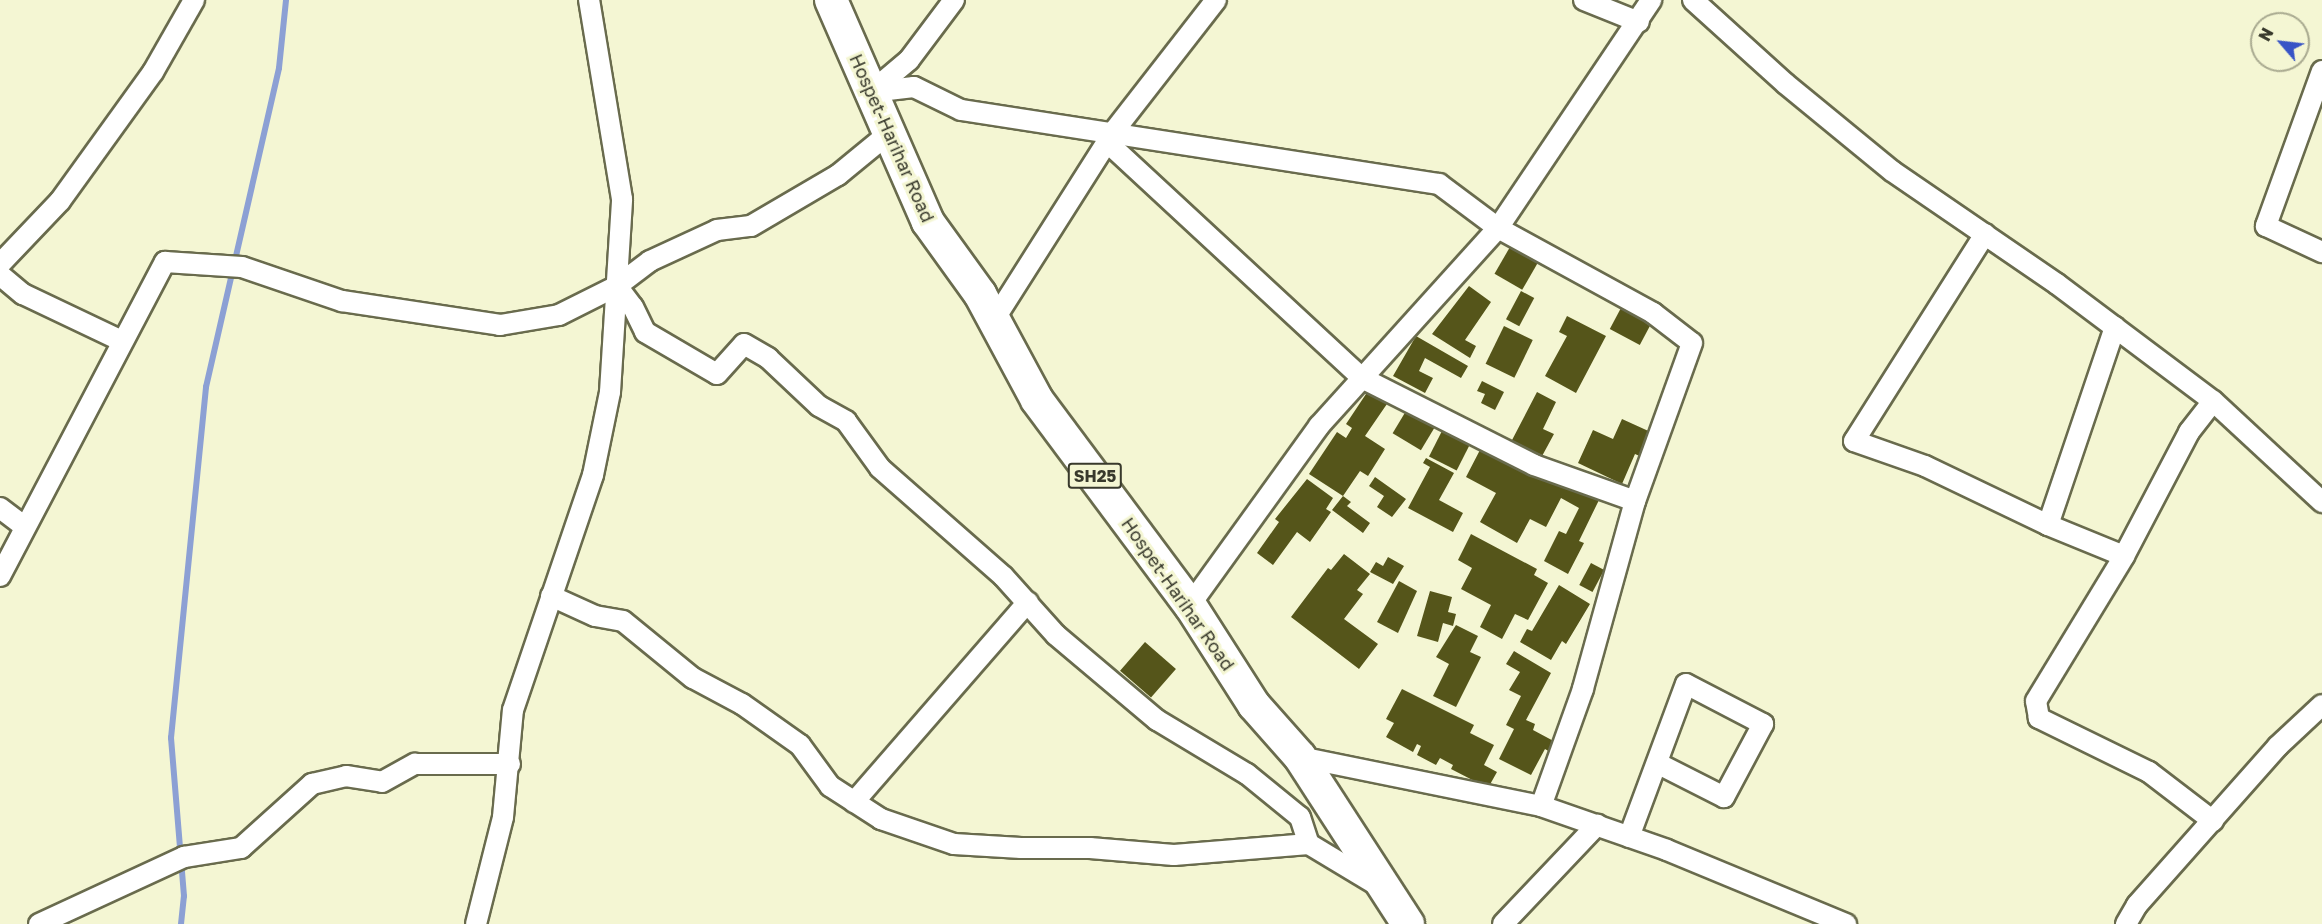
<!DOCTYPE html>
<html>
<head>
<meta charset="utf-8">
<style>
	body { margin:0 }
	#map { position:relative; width:2322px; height:924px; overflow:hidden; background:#f4f6d3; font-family:"Golos Text",sans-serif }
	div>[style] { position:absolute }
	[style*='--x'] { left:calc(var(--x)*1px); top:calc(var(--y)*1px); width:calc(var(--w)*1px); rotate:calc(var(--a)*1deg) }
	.stream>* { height:6px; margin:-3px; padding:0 3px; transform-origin:3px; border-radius:3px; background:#8ca0d4 }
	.building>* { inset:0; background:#55551a; transform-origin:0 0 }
	.roads { filter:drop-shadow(2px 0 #696b4d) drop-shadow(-2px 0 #696b4d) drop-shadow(0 2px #696b4d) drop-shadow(0 -2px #696b4d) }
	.street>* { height:20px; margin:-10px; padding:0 10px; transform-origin:10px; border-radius:10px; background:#fff }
	.primary>* { height:32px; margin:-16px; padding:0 16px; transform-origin:16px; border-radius:16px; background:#fff }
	span { translate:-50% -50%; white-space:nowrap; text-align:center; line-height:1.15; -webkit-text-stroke:6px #f4f6d3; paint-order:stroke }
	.shield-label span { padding:2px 4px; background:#f4f6d3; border:2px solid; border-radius:4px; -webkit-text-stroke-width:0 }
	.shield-label { font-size:16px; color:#38392c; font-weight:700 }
	.street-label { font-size:18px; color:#38392c }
	.north { position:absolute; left:2250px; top:12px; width:60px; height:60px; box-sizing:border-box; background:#f4f6d3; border:2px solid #a9aa90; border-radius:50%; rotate:298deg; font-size:16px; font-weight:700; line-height:24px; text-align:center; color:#38392c }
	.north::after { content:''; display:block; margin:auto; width:21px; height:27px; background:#3854c6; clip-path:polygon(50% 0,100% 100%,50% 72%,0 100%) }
</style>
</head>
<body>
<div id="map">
	<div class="stream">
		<i style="--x:181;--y:924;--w:28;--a:-84"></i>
		<i style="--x:184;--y:896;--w:159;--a:-94.7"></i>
		<i style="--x:171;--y:738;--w:353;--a:-84.3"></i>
		<i style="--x:206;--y:387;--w:327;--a:-77.1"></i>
		<i style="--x:279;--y:68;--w:68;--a:-84.1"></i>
	</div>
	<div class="building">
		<i style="left:1514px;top:240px;width:32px;height:39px;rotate:30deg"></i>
		<i style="clip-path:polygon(1469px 286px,1491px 302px,1465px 340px,1476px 346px,1470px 358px,1432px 334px)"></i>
		<i style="left:1521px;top:291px;width:15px;height:32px;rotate:28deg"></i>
		<i style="left:1622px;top:306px;width:34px;height:26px;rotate:28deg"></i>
		<i style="clip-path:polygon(1567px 316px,1606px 336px,1576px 393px,1545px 376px,1567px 336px,1559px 332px)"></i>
		<i style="left:1504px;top:326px;width:32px;height:42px;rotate:26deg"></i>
		<i style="clip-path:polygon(1416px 336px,1468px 366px,1461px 378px,1425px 358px,1419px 371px,1433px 378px,1425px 393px,1393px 376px)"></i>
		<i style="clip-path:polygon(1482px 381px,1504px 392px,1495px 410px,1481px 403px,1485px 394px,1477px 391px)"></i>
		<i style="clip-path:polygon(1370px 388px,1389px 401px,1365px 436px,1385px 449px,1368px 476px,1360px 471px,1343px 496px,1309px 474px,1337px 432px,1346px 438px,1352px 428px,1346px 424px)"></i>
		<i style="clip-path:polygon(1537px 392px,1556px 402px,1543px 429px,1554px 434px,1541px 458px,1511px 442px)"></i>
		<i style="left:1406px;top:411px;width:33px;height:26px;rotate:31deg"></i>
		<i style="clip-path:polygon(1622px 419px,1655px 434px,1644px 458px,1635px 454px,1622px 484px,1578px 463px,1593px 430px,1613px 439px)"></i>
		<i style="left:1444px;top:427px;width:31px;height:33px;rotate:27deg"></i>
		<i style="clip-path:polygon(1481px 448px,1540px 480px,1542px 477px,1561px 487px,1564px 481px,1599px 500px,1579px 541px,1584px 543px,1568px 574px,1544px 561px,1559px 531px,1566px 534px,1579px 508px,1561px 498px,1546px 527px,1530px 519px,1517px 543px,1480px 522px,1496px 493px,1466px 477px)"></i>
		<i style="clip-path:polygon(1426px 458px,1454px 473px,1439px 500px,1463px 513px,1453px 532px,1408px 508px,1430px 467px,1423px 463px)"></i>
		<i style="clip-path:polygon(1375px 477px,1406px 499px,1392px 517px,1377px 507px,1384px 496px,1369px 486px)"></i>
		<i style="clip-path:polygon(1307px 479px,1333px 498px,1326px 509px,1331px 512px,1310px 542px,1297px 532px,1273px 565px,1257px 553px,1279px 522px,1275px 519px)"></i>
		<i style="clip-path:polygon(1343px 496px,1351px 502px,1347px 506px,1370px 523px,1363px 533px,1332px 510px)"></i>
		<i style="clip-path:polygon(1471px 534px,1537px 569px,1534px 575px,1548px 583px,1528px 620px,1515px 614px,1502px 639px,1480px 627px,1491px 605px,1461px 589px,1472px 568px,1458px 560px)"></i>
		<i style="clip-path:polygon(1344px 554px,1370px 574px,1357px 590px,1363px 594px,1344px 619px,1378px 644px,1359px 669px,1291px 617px,1328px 568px,1331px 570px)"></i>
		<i style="clip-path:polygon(1388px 557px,1404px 566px,1393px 584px,1370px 572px,1376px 562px,1383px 566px)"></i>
		<i style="left:1591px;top:563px;width:15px;height:25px;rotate:28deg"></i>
		<i style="clip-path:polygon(1399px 581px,1417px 591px,1398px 633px,1377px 622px)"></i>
		<i style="clip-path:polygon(1559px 585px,1590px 604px,1566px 644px,1562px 641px,1551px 660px,1520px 642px,1527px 629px,1532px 631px)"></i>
		<i style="clip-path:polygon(1430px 591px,1452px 597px,1448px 612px,1456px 614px,1453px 626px,1443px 623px,1438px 642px,1417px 636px)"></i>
		<i style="clip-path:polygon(1456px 625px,1478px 636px,1470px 652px,1481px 657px,1456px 707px,1433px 696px,1449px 664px,1436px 657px)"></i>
		<i style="left:1145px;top:642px;width:41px;height:38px;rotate:41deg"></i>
		<i style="clip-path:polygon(1514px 651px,1551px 673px,1526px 720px,1535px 724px,1533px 730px,1561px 745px,1555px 755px,1545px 749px,1531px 775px,1499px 759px,1514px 729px,1506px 725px,1521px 696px,1509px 690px,1520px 672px,1506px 664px)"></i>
		<i style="clip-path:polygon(1402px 689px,1474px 725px,1470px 733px,1494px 745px,1484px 765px,1497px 772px,1488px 788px,1451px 769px,1453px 765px,1440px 758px,1436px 765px,1417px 755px,1421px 746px,1417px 744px,1413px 752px,1386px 737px,1394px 723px,1386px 719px)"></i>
	</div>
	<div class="roads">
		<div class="street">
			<i style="--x:954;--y:0;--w:75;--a:126.9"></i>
			<i style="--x:909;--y:60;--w:50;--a:139.9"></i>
			<i style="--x:871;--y:92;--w:43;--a:-6.6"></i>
			<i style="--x:914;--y:87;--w:52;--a:26.1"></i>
			<i style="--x:961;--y:110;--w:484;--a:8.8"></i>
			<i style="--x:1439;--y:184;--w:74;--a:36.7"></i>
			<i style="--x:1498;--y:228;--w:177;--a:28.7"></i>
			<i style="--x:1653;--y:313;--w:49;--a:37.6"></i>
			<i style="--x:1692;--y:343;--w:168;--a:109.8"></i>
			<i style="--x:1635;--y:501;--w:195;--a:105.5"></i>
			<i style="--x:1583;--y:689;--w:124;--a:109.7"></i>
			<i style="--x:1584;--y:0;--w:59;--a:21.8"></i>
			<i style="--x:1693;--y:0;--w:125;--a:42.1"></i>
			<i style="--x:1786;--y:84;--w:137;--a:39.4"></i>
			<i style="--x:1892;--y:171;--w:200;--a:34.4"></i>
			<i style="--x:2057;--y:284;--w:195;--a:36.9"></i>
			<i style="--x:2213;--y:401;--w:149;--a:42.8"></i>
			<i style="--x:2322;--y:71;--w:165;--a:109.9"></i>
			<i style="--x:2266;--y:226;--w:62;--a:24.9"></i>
			<i style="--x:1107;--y:142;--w:347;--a:42.8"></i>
			<i style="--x:1362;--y:378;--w:193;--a:26.8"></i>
			<i style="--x:1534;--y:465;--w:107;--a:19.6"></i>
			<i style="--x:1985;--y:234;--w:245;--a:122.3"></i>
			<i style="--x:1854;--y:441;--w:75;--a:19.4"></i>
			<i style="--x:1925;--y:466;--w:136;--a:25.6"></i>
			<i style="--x:0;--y:264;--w:87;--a:-46.4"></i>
			<i style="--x:60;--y:201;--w:159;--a:-54.2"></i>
			<i style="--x:153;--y:72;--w:83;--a:-60.3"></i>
			<i style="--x:0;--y:275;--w:30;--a:40"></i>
			<i style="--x:23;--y:294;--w:110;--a:25.4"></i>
			<i style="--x:617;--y:286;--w:41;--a:-37.1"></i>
			<i style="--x:650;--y:261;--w:74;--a:-24.8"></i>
			<i style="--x:717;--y:230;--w:34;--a:-7"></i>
			<i style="--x:751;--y:226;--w:101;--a:-30.4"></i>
			<i style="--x:838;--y:175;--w:65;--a:-39.4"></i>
			<i style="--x:994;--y:320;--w:224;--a:-57.6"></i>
			<i style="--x:1114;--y:131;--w:166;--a:-52.1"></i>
			<i style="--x:2115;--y:327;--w:209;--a:108.7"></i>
			<i style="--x:2048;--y:525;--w:82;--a:22.2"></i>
			<i style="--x:0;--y:508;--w:31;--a:37"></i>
			<i style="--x:0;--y:576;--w:355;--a:-62.3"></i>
			<i style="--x:165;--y:262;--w:77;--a:3.7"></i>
			<i style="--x:242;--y:267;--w:106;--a:18.8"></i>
			<i style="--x:342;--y:301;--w:160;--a:8.6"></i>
			<i style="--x:500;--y:325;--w:60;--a:-9.6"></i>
			<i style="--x:559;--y:315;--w:65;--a:-26.6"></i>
			<i style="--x:617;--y:286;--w:26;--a:53"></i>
			<i style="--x:633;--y:307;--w:28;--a:64"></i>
			<i style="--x:645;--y:332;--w:83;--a:30.3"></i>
			<i style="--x:717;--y:374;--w:40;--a:-48"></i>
			<i style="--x:744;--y:344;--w:28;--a:30"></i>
			<i style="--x:768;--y:358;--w:70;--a:43.3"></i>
			<i style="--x:819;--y:406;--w:31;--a:29"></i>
			<i style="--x:846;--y:421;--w:58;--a:54.1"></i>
			<i style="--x:880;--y:468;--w:164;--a:41.3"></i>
			<i style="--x:1003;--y:576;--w:79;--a:48.1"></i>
			<i style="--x:1056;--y:635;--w:132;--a:40.1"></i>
			<i style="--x:1157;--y:720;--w:105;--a:31"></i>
			<i style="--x:1247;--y:774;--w:68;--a:39.1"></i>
			<i style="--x:1300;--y:817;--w:28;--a:72"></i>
			<i style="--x:551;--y:596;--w:48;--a:24.4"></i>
			<i style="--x:595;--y:616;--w:28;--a:10"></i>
			<i style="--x:623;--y:621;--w:90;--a:39.2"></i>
			<i style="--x:693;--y:678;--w:55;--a:28"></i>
			<i style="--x:742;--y:704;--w:71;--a:35.3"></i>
			<i style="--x:800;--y:745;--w:51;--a:53.8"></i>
			<i style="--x:830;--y:786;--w:61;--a:32.9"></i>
			<i style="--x:881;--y:819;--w:77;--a:18.9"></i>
			<i style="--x:954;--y:844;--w:67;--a:3.4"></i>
			<i style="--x:1021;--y:848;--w:69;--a:0"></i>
			<i style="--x:1090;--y:848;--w:84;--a:4.8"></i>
			<i style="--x:1174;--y:855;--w:135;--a:-4.7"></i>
			<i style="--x:1309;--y:844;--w:79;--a:31.1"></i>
			<i style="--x:1190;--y:605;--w:221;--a:-54.2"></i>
			<i style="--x:1319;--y:426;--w:267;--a:-47.9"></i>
			<i style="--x:1498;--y:228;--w:275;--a:-56.1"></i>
			<i style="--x:1300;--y:757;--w:246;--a:11.5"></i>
			<i style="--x:1541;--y:806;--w:133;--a:19.2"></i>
			<i style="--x:1667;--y:850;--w:194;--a:22.5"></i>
			<i style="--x:854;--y:802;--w:265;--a:-49"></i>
			<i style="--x:2213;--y:821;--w:81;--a:-142.6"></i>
			<i style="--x:2149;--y:772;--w:123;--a:-153.9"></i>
			<i style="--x:2039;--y:718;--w:17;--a:-100"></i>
			<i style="--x:2036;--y:701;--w:170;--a:-58.7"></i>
			<i style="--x:2124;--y:556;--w:140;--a:-62.3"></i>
			<i style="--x:2189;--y:432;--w:39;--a:-52"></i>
			<i style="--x:1629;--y:837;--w:163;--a:-69.6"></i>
			<i style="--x:1686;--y:684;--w:87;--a:27.5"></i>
			<i style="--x:1763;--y:724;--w:83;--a:118.1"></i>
			<i style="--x:1724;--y:797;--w:73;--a:-153.1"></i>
			<i style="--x:39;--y:924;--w:160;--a:-24.8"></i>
			<i style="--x:184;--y:857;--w:58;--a:-9"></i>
			<i style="--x:241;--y:848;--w:96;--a:-42"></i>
			<i style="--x:312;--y:784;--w:35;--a:-13"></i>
			<i style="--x:346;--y:776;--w:36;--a:9"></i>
			<i style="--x:382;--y:782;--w:38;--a:-29"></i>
			<i style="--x:415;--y:764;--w:95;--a:0"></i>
			<i style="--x:476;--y:924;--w:110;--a:-75.8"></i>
			<i style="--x:503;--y:817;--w:107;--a:-84.7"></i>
			<i style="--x:513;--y:710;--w:248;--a:-71.2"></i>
			<i style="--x:593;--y:475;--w:85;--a:-78.4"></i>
			<i style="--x:610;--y:392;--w:193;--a:-86.4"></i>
			<i style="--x:622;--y:199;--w:202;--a:-99.4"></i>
			<i style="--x:1503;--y:924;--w:137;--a:-46.5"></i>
			<i style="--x:2126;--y:924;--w:22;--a:-60"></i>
			<i style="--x:2137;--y:905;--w:213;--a:-48.4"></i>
			<i style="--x:2278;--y:746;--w:60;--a:-43"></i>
		</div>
		<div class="primary">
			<i style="--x:831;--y:0;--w:242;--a:66.4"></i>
			<i style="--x:928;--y:222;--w:89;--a:54.2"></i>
			<i style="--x:980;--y:294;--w:120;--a:61.7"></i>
			<i style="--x:1037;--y:400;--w:256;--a:53.3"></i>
			<i style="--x:1190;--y:605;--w:119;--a:57.4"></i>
			<i style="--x:1254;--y:705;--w:69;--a:48.5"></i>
			<i style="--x:1300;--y:757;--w:199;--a:57.1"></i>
		</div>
	</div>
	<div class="shield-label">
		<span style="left:1095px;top:476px">SH25</span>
	</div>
	<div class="street-label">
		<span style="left:892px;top:138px;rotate:66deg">Hospet-Harihar Road</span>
		<span style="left:1178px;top:594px;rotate:55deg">Hospet-Harihar Road</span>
	</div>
	<div class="north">N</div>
</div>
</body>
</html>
